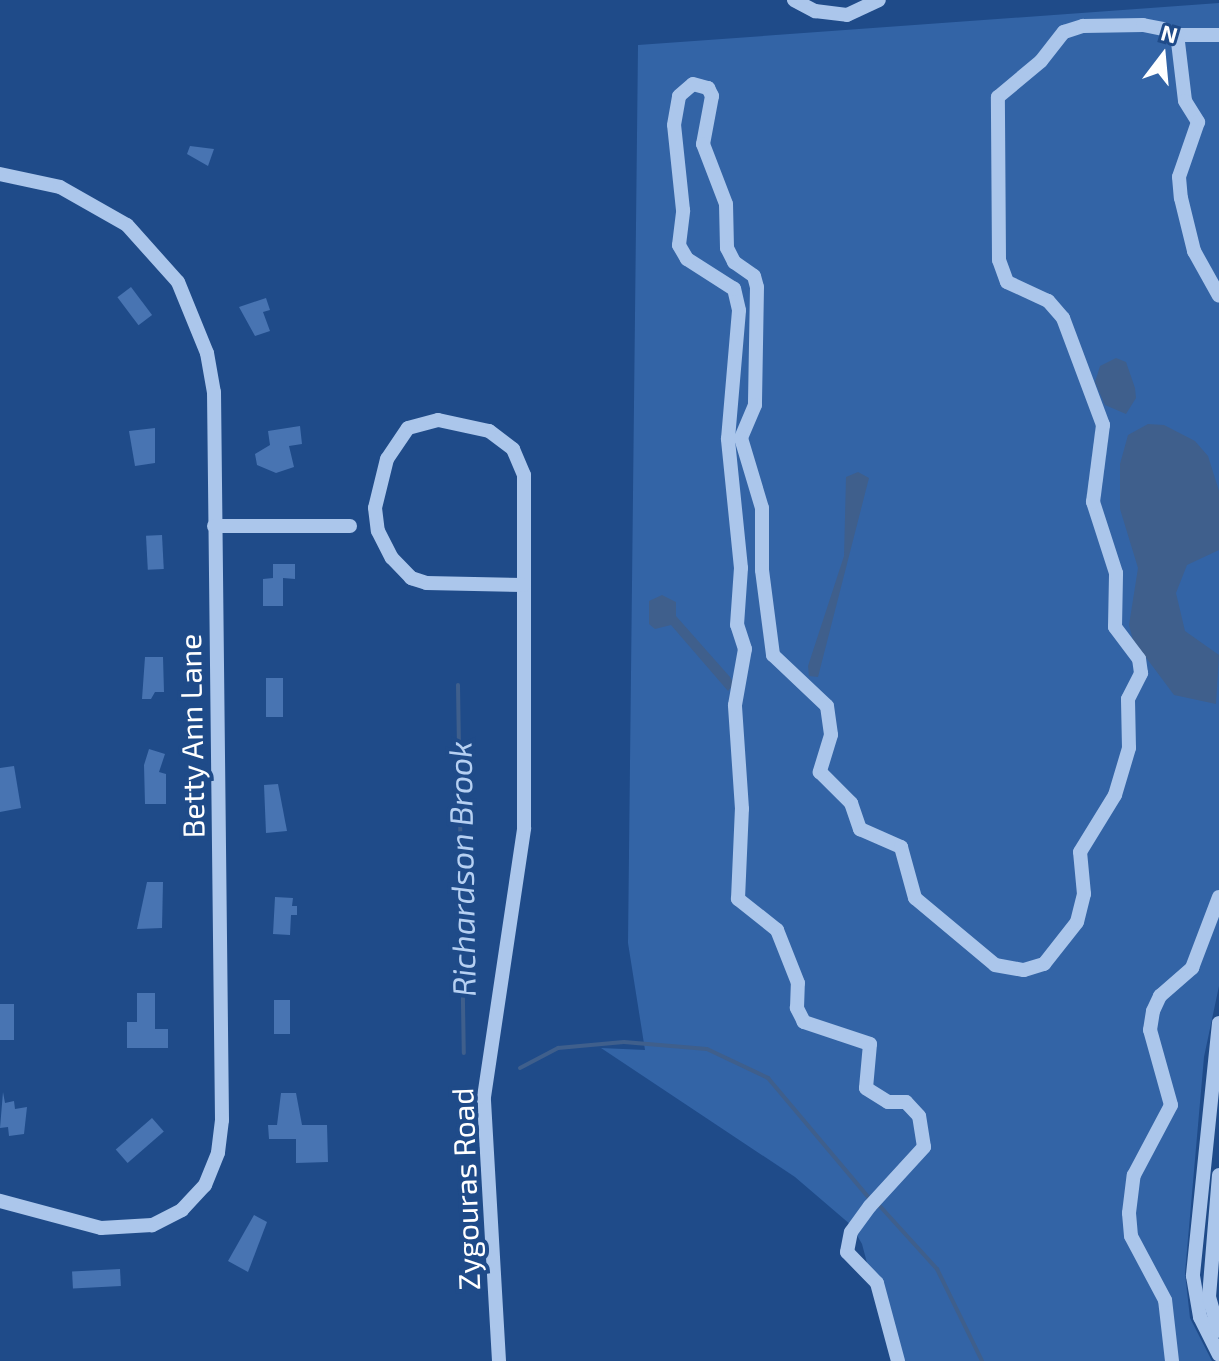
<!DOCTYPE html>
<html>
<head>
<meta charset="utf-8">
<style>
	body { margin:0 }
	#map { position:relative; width:1219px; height:1361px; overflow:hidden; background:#1f4b89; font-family:"Exo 2",sans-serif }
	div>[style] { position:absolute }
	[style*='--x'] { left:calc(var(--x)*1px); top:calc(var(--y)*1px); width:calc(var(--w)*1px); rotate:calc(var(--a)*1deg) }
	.green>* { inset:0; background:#3364a6 }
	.water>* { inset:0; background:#3f5f8c }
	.stream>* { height:4px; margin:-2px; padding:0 2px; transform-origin:2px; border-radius:2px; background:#3f5f8c }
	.building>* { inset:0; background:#4874b2; transform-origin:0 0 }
	.minor>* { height:14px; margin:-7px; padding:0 7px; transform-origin:7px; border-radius:7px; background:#abc6eb }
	span { translate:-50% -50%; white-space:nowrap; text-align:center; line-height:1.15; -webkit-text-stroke:8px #1f4b89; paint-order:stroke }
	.street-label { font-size:30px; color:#fff }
	.water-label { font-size:32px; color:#b6d0f2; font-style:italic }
	.north { position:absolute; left:1123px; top:16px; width:80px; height:80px; -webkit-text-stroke:6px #1f4b89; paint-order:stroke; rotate:16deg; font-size:22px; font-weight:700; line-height:32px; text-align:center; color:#fff }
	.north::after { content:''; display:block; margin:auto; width:28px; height:36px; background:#fff; clip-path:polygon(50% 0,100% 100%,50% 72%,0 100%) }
</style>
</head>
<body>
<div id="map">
	<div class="green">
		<i style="clip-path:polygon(1219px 3px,1219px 986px,1204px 1057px,1185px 1273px,1190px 1318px,1212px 1361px,893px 1361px,862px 1244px,851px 1225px,795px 1177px,601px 1048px,645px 1050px,628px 943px,638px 45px)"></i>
	</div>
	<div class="water">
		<i style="clip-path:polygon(1116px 358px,1126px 362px,1135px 388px,1136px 398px,1126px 414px,1105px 405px,1095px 382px,1100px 366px)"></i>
		<i style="clip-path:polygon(1148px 424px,1164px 425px,1195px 441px,1208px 456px,1219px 491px,1219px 550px,1187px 565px,1176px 593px,1185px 631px,1219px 655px,1216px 704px,1174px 695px,1133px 640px,1129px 625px,1138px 568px,1120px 509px,1120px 464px,1128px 435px)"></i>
		<i style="clip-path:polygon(858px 472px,869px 478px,818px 677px,809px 676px,808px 666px,844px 556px,846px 477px)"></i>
		<i style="clip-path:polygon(662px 595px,676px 602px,676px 616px,730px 677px,734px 684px,728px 691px,671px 625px,655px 629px,649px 624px,649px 601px)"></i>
	</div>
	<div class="stream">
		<i style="--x:458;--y:685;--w:368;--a:89.1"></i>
		<i style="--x:520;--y:1068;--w:43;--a:-27.8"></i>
		<i style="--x:558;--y:1048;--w:66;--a:-5.2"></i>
		<i style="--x:624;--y:1042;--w:83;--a:4.8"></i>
		<i style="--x:707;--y:1049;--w:68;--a:25.4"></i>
		<i style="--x:768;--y:1078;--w:157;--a:49.9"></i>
		<i style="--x:878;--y:1204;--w:88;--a:47.8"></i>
		<i style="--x:937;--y:1269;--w:102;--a:63.9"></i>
	</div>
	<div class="building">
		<i style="clip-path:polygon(190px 146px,214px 149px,208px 166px,187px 154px)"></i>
		<i style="left:131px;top:287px;width:35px;height:17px;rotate:53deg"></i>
		<i style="clip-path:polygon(266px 298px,270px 310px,263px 312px,270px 331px,255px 336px,239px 307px)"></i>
		<i style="clip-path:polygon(300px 426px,302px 444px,289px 446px,294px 467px,276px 473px,257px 465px,255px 454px,270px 445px,268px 431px)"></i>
		<i style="clip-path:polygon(155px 428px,155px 463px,135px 466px,129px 431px)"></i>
		<i style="left:162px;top:535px;width:34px;height:16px;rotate:87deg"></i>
		<i style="clip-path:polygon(273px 564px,295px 564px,295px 579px,283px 578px,283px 606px,263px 606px,263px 579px,273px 578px)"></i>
		<i style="clip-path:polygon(145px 657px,163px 657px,164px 692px,155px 692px,151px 699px,142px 699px)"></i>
		<i style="left:266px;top:678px;width:17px;height:39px"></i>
		<i style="clip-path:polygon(149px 749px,165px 754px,159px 772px,166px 774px,166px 804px,145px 804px,144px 765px)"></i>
		<i style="clip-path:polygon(14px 766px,21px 808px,0 812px,0 768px)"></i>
		<i style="clip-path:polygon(278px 784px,287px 831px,266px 833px,264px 785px)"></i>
		<i style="clip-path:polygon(147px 882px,163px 882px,162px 928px,137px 929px)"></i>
		<i style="clip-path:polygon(275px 897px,293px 898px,292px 906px,297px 906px,297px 915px,291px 915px,290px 935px,273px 934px)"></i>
		<i style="clip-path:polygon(137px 993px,155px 993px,155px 1029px,168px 1029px,168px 1048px,127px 1048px,127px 1022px,137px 1022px)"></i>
		<i style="left:274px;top:1000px;width:16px;height:34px"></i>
		<i style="left:0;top:1004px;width:14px;height:36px"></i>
		<i style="clip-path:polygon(3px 1092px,5px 1103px,14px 1101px,15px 1109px,27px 1107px,24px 1134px,9px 1136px,8px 1127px,0 1128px)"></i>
		<i style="clip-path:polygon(281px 1093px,296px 1093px,302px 1125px,327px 1125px,328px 1162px,296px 1163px,296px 1139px,269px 1139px,268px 1125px,277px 1125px)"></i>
		<i style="left:152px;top:1118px;width:18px;height:48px;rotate:49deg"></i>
		<i style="clip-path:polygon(254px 1215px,267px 1222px,248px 1272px,228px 1261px)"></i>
		<i style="left:120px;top:1269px;width:17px;height:48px;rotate:87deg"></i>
	</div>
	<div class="minor">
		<i style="--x:794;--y:0;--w:24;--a:28"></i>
		<i style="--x:815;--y:11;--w:32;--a:7"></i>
		<i style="--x:847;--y:15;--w:35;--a:-25"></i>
		<i style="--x:1172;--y:35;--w:47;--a:0"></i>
		<i style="--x:0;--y:174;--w:61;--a:12.2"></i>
		<i style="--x:60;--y:187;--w:77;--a:29.6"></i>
		<i style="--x:127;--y:225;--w:76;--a:48.2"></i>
		<i style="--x:178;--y:282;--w:77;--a:67.8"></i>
		<i style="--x:207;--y:353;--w:40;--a:80"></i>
		<i style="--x:214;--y:392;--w:728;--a:89.37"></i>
		<i style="--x:222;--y:1120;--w:33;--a:97"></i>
		<i style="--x:218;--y:1153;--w:35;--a:112"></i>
		<i style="--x:205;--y:1185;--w:34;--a:133"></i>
		<i style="--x:182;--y:1210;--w:34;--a:153"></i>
		<i style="--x:152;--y:1225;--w:51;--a:176.6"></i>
		<i style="--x:101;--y:1228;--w:105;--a:-165"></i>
		<i style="--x:214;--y:526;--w:136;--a:0"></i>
		<i style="--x:1219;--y:1023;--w:254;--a:95.9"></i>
		<i style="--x:1193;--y:1276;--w:42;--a:80.3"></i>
		<i style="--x:1200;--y:1317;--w:42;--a:63.4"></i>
		<i style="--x:1219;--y:1175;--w:122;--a:94.7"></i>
		<i style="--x:1209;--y:1297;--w:35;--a:74"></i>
		<i style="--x:499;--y:1361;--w:264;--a:-93.3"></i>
		<i style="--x:484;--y:1097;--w:272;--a:-81.5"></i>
		<i style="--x:524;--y:828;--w:353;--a:-90"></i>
		<i style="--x:524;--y:475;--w:28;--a:-113"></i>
		<i style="--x:513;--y:449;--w:30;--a:-143"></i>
		<i style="--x:489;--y:431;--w:52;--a:-167.8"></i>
		<i style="--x:438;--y:420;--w:31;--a:165"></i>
		<i style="--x:408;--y:428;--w:37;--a:124"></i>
		<i style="--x:387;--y:459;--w:50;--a:103.8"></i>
		<i style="--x:375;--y:508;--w:23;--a:83"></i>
		<i style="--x:378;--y:531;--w:30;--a:63"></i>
		<i style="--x:392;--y:558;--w:28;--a:46"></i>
		<i style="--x:411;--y:578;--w:16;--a:18"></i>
		<i style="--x:426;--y:583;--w:98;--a:1.2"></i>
		<i style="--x:898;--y:1361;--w:81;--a:-105.1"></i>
		<i style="--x:877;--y:1283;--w:43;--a:-134.1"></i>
		<i style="--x:847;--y:1252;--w:20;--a:-79"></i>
		<i style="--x:851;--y:1232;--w:32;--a:-54"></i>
		<i style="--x:870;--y:1206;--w:80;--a:-47.5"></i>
		<i style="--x:924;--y:1147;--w:31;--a:-99"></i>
		<i style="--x:919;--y:1116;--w:19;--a:-133"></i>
		<i style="--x:906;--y:1102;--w:18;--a:180"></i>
		<i style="--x:888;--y:1102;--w:26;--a:-148"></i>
		<i style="--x:866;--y:1088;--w:44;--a:-84.8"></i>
		<i style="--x:870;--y:1044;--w:70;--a:-161.6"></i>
		<i style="--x:804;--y:1022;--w:16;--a:-117"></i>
		<i style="--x:797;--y:1008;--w:25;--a:-88"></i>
		<i style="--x:798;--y:983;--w:57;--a:-111.6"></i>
		<i style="--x:777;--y:930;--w:50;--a:-141.5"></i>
		<i style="--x:738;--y:899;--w:90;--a:-87.5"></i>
		<i style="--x:742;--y:809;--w:104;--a:-93.9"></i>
		<i style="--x:735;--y:705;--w:57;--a:-79.9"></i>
		<i style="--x:745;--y:649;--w:25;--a:-108"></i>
		<i style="--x:737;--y:625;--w:57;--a:-86"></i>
		<i style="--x:741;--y:568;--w:130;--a:-95.8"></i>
		<i style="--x:728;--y:439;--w:129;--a:-85.1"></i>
		<i style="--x:739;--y:310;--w:22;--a:-103"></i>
		<i style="--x:734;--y:289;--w:56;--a:-147.4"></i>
		<i style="--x:687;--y:259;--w:16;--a:-120"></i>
		<i style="--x:679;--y:245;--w:35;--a:-83"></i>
		<i style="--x:683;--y:210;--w:85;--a:-96"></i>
		<i style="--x:674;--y:125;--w:29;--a:-80"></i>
		<i style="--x:679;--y:96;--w:18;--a:-41"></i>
		<i style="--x:693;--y:84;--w:16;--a:15"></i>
		<i style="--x:708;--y:88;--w:9;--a:63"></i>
		<i style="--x:712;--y:96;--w:49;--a:100.6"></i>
		<i style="--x:703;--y:144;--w:64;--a:69"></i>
		<i style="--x:726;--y:204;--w:44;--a:88.7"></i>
		<i style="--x:727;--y:248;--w:16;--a:63"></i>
		<i style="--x:734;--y:262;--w:24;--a:35"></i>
		<i style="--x:754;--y:276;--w:11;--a:75"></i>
		<i style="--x:757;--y:287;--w:118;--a:91"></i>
		<i style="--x:755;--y:405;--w:36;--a:113"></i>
		<i style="--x:741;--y:438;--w:73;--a:73.3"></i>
		<i style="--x:762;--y:508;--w:62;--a:90"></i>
		<i style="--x:762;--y:570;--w:86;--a:82.6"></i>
		<i style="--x:773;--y:655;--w:74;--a:43.4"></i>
		<i style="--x:827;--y:706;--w:29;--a:82"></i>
		<i style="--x:831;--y:735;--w:39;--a:107"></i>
		<i style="--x:820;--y:772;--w:44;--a:45"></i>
		<i style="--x:851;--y:803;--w:28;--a:71"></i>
		<i style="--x:860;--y:829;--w:45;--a:23.7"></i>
		<i style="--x:901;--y:847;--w:53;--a:74.6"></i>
		<i style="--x:915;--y:898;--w:104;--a:39.9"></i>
		<i style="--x:995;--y:965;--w:29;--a:10"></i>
		<i style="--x:1024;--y:970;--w:21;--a:-17"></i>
		<i style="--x:1044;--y:964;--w:53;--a:-51.8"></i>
		<i style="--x:1077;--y:922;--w:29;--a:-76"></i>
		<i style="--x:1084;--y:894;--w:42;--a:-95.4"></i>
		<i style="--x:1080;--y:852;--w:67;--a:-58.4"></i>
		<i style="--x:1115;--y:795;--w:49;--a:-73.4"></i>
		<i style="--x:1129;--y:748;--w:49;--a:-91.2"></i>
		<i style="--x:1128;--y:699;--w:29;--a:-63"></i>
		<i style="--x:1141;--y:673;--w:14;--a:-98"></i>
		<i style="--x:1139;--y:659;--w:40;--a:-127"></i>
		<i style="--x:1115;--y:627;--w:54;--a:-88.9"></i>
		<i style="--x:1116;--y:573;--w:75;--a:-107.9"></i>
		<i style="--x:1093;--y:502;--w:78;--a:-82.6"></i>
		<i style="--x:1103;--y:425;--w:114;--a:-110.5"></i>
		<i style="--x:1063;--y:318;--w:23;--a:-131"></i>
		<i style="--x:1048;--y:301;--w:45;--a:-155.1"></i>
		<i style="--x:1007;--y:282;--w:23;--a:-110"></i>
		<i style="--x:999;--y:260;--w:163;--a:-90.4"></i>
		<i style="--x:998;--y:97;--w:56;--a:-39.9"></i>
		<i style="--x:1041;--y:61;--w:37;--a:-52"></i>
		<i style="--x:1064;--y:32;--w:20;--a:-18"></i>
		<i style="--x:1083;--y:26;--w:60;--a:-1"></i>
		<i style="--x:1143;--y:25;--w:20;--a:11"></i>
		<i style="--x:1163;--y:29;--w:20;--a:41"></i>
		<i style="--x:1178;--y:42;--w:59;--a:83.2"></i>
		<i style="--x:1185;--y:101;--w:25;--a:58"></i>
		<i style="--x:1198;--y:122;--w:58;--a:109.1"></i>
		<i style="--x:1179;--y:177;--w:21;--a:85"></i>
		<i style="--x:1181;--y:198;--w:55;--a:76.2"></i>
		<i style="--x:1194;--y:251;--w:51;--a:60.9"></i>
		<i style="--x:1172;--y:1361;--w:61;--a:-96.5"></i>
		<i style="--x:1165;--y:1300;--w:72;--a:-118"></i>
		<i style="--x:1131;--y:1236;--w:23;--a:-95"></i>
		<i style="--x:1129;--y:1213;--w:38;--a:-83"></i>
		<i style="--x:1134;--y:1175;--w:79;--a:-62.1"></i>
		<i style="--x:1171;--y:1105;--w:78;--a:-105.6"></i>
		<i style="--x:1150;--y:1030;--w:19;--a:-81"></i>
		<i style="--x:1153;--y:1011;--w:17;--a:-65"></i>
		<i style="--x:1160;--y:996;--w:43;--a:-41.2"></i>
		<i style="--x:1192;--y:968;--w:76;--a:-69.2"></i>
	</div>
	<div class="street-label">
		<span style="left:191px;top:736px;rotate:-91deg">Betty Ann Lane</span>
		<span style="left:465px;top:1189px;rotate:-92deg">Zygouras Road</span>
	</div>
	<div class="water-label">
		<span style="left:461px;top:869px;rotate:-91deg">Richardson Brook</span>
	</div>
	<div class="north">N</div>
</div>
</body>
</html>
